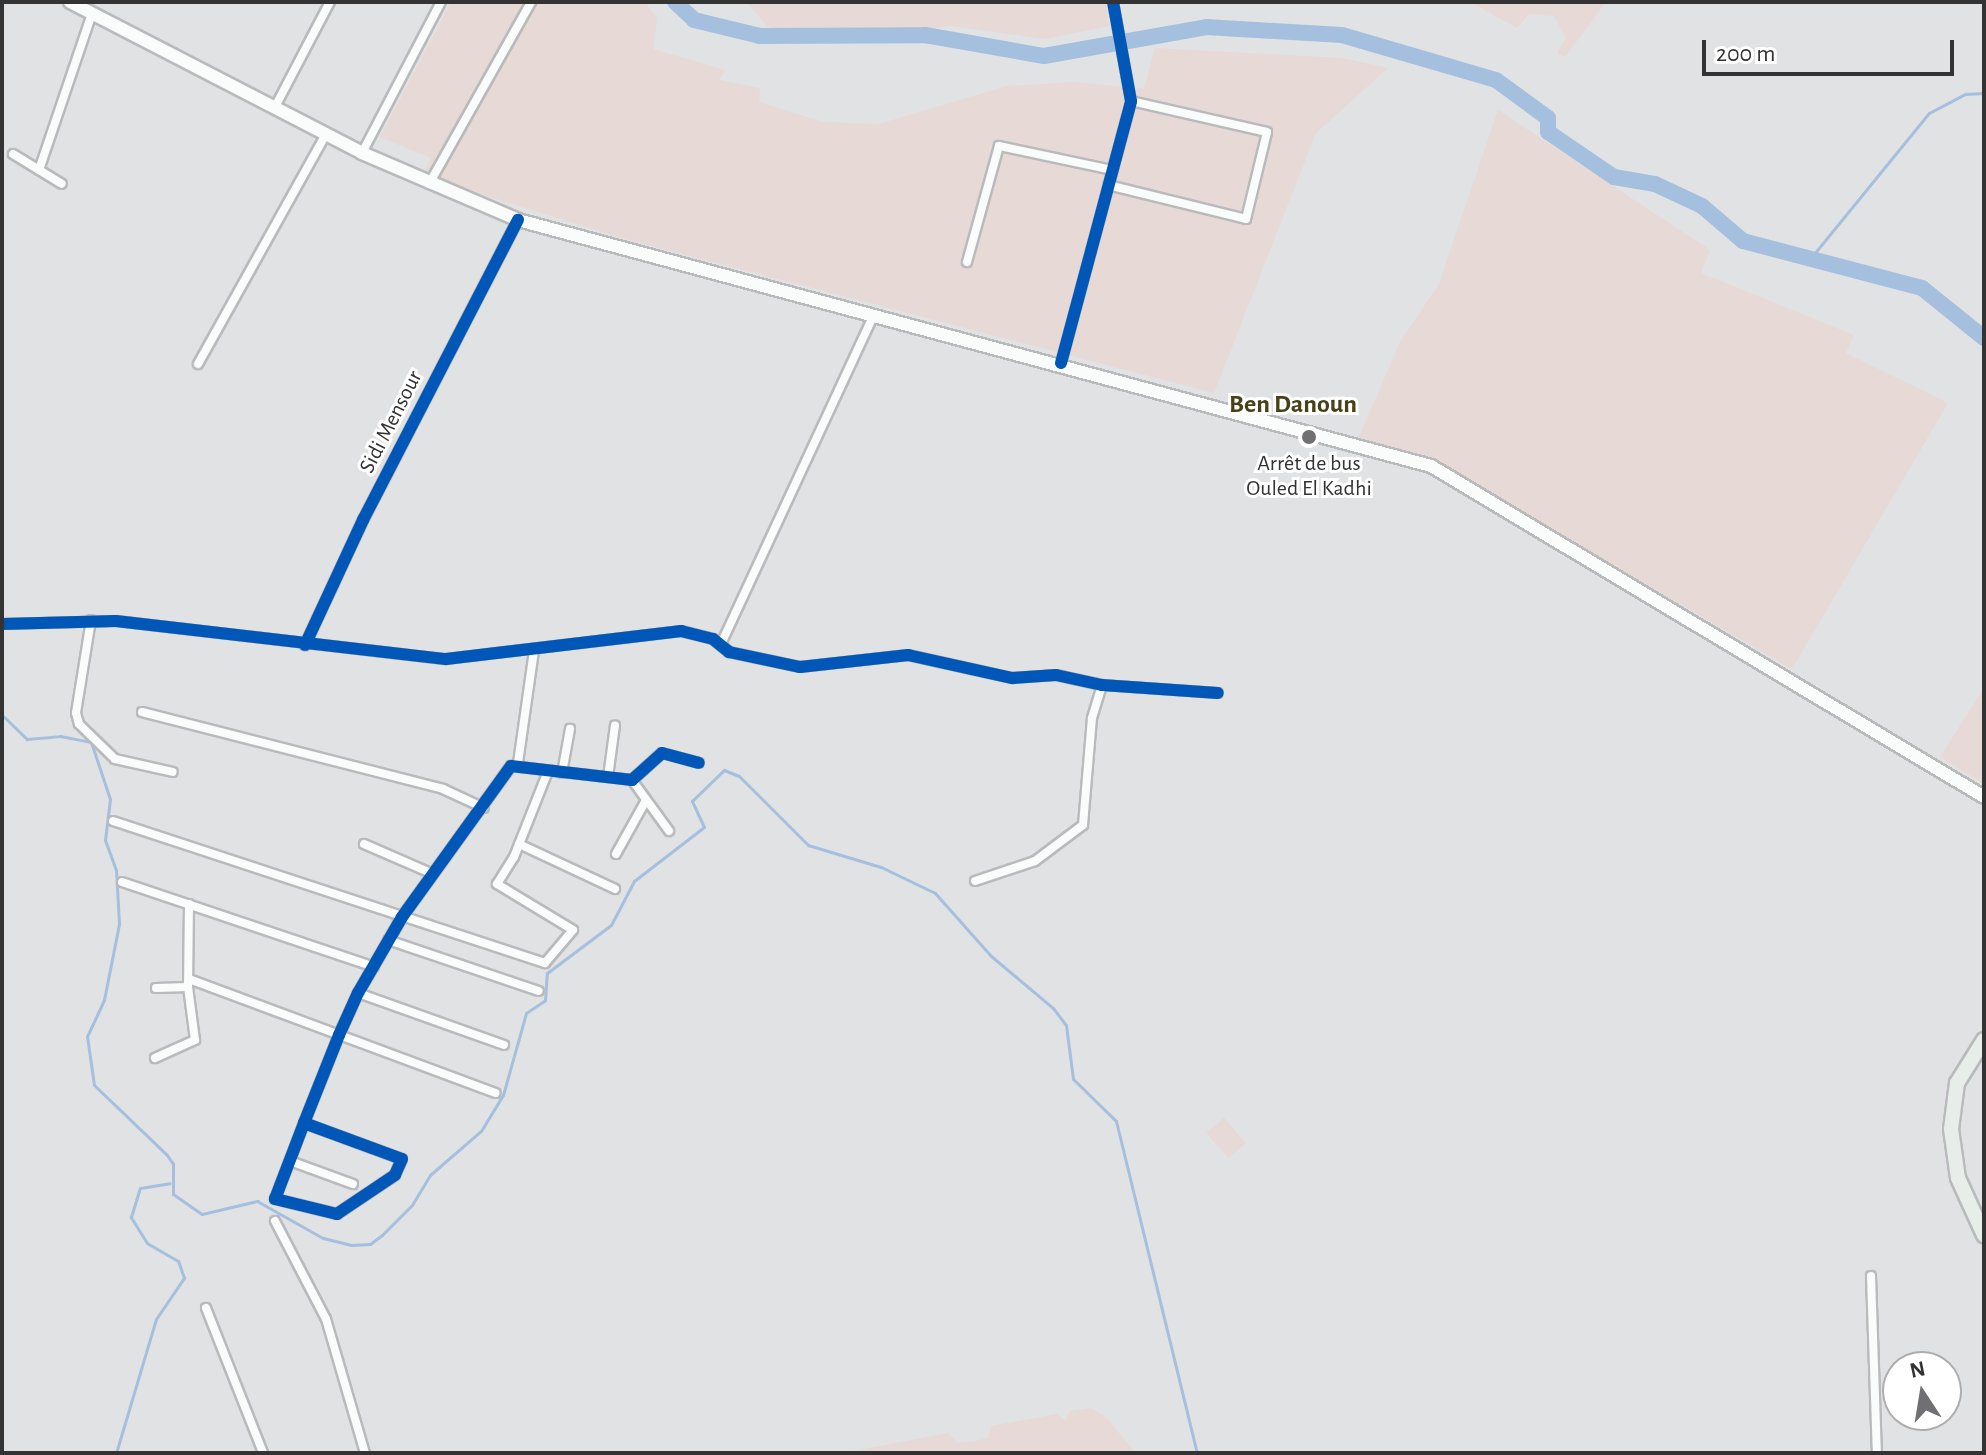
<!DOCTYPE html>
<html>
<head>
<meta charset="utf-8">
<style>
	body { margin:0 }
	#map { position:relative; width:1986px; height:1455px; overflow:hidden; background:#e1e2e4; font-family:"Alegreya Sans",sans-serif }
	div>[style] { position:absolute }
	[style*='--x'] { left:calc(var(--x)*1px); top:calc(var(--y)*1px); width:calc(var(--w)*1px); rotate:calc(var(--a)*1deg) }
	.industrial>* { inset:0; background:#e6d9d6; transform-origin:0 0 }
	.stream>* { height:3px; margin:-1.5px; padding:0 1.5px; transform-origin:1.5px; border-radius:1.5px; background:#a5c0de }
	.river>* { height:16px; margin:-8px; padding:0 8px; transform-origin:8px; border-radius:8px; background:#a5c0de }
	.roads { filter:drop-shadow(2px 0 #b9babc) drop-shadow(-2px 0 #b9babc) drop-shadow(0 2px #b9babc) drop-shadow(0 -2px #b9babc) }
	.minor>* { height:8px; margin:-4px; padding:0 4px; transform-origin:4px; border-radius:4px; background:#fafbfb }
	.secondary>* { height:12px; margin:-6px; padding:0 6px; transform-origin:6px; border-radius:6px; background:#fafbfb }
	.primary>* { height:14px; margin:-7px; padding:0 7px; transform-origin:7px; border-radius:7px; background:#e7eeea }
	.cycleway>* { height:12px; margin:-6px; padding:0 6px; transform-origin:6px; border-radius:6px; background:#0057b8 }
	.dots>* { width:22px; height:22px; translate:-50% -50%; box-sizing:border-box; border:4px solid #fff; border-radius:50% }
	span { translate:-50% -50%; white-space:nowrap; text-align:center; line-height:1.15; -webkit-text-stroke:6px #fff; paint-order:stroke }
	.street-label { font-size:22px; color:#333334 }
	.poi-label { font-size:22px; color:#333334 }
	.quarter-label { font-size:26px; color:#484017; font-weight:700 }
	.frame { position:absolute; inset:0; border:4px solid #333334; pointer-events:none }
	.north { position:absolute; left:1882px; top:1351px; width:80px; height:80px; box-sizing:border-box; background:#fff; border:2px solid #adadae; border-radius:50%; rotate:348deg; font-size:22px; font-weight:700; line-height:32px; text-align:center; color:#333334 }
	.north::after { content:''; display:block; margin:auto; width:28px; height:36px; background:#707072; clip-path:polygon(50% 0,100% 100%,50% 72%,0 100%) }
	.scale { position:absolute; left:1702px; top:40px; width:252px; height:36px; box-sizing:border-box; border:4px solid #333334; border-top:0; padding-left:10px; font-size:24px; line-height:28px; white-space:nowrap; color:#333334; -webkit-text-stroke:6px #fff; paint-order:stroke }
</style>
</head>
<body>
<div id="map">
	<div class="industrial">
		<i style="clip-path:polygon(451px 2px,645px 2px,657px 18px,653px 49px,725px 70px,719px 80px,760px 88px,759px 102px,823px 122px,879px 124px,1007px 86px,1076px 82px,1144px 89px,1155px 48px,1342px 58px,1388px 68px,1316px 133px,1214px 393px,625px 239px,423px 176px,431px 158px,380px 137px)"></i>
		<i style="clip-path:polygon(747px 2px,1106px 2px,1109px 26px,1045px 39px,950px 26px,869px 36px,789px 32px,767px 26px)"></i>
		<i style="clip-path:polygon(1470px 2px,1606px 2px,1565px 57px,1557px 53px,1566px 38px,1554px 16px,1529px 14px,1517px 28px)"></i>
		<i style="clip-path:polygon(1498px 110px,1710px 250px,1701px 273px,1854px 335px,1846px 353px,1948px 403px,1792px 669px,1436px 462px,1358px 439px,1400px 342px,1439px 284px)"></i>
		<i style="clip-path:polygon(1984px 688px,1984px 784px,1940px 757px)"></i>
		<i style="left:1224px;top:1118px;width:33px;height:23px;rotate:49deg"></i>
		<i style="clip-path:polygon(1091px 1408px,1107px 1418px,1135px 1453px,844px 1453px,948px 1433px,957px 1443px,976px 1441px,988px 1438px,991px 1426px,1057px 1414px,1065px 1421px,1070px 1411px)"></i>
	</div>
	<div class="stream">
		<i style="--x:1809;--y:260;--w:190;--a:-50.8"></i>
		<i style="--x:1929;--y:113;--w:41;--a:-27.8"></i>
		<i style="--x:1965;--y:94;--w:19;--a:-3"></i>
		<i style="--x:2;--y:715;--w:35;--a:44"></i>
		<i style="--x:27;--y:739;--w:33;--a:-5"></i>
		<i style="--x:60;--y:736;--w:32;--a:11"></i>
		<i style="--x:91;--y:742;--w:60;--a:71.6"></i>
		<i style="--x:110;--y:799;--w:41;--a:97"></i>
		<i style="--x:105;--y:840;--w:32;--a:70"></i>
		<i style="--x:116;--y:870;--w:54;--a:86.8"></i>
		<i style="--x:119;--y:924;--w:77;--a:101.2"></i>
		<i style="--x:104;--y:1000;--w:40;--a:115"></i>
		<i style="--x:87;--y:1036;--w:49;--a:81.9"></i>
		<i style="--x:94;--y:1085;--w:101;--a:43.8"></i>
		<i style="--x:167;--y:1155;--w:11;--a:56"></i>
		<i style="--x:173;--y:1164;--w:30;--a:90"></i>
		<i style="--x:173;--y:1194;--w:35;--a:35"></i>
		<i style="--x:202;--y:1214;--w:57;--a:-13.3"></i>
		<i style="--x:257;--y:1201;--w:76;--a:29.3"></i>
		<i style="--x:323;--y:1238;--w:29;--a:14"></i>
		<i style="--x:351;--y:1245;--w:19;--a:-3"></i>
		<i style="--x:370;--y:1244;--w:15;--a:-37"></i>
		<i style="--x:382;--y:1235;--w:42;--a:-45"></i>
		<i style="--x:412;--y:1205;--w:35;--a:-59"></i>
		<i style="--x:430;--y:1175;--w:67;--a:-40.8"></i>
		<i style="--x:481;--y:1131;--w:42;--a:-58.6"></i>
		<i style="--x:503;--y:1095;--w:85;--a:-74.3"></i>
		<i style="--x:526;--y:1013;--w:23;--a:-34"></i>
		<i style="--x:545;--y:1000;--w:27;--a:-86"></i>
		<i style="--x:547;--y:973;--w:80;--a:-36.9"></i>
		<i style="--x:611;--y:925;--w:50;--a:-62.4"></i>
		<i style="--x:634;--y:881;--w:88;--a:-37.6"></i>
		<i style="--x:704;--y:827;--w:29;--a:-115"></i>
		<i style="--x:692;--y:801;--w:45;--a:-44.1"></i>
		<i style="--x:724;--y:770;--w:16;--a:22"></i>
		<i style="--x:739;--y:776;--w:98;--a:45"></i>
		<i style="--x:808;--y:845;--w:76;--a:16.8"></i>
		<i style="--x:881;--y:867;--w:60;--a:25.7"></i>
		<i style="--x:935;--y:893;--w:84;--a:48.4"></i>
		<i style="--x:991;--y:956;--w:81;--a:40"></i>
		<i style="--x:1053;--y:1008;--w:21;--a:53"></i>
		<i style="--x:1066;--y:1025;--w:54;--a:82.6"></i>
		<i style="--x:1073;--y:1079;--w:60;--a:44.3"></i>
		<i style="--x:1116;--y:1121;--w:342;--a:76.3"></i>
		<i style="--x:116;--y:1453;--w:140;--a:-73.4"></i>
		<i style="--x:156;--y:1319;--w:50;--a:-55.7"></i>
		<i style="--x:184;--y:1278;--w:18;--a:-109"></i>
		<i style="--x:178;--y:1261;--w:36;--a:-150"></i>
		<i style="--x:147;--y:1243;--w:31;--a:-122"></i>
		<i style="--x:131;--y:1217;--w:30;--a:-73"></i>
		<i style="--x:140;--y:1188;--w:30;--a:-9"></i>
	</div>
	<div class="river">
		<i style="--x:675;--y:2;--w:26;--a:43"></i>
		<i style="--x:694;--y:20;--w:68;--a:13.6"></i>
		<i style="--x:760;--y:36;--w:165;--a:-0.3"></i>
		<i style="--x:925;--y:35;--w:121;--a:10"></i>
		<i style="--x:1044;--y:56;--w:165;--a:-10.1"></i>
		<i style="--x:1206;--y:27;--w:136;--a:3.4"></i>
		<i style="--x:1342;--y:35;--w:160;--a:16.3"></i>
		<i style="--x:1496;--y:80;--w:64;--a:36.2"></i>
		<i style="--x:1548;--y:118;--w:14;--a:90"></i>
		<i style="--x:1548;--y:132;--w:80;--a:34.3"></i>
		<i style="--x:1614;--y:177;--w:42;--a:9.7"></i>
		<i style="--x:1655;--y:184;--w:52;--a:25.1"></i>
		<i style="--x:1702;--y:206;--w:54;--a:40.5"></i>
		<i style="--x:1743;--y:241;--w:185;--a:14.7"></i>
		<i style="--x:1922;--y:288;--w:80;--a:38.9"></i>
	</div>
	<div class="roads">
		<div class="minor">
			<i style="--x:275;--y:107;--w:119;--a:-62.4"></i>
			<i style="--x:362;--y:153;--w:170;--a:-62.4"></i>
			<i style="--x:13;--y:154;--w:57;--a:31.5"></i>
			<i style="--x:39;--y:170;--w:166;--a:-71.3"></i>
			<i style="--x:429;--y:184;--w:209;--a:-60.7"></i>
			<i style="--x:1108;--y:185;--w:142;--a:13.8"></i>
			<i style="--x:1246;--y:219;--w:89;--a:-76.4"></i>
			<i style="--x:1267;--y:132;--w:139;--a:-167.2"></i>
			<i style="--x:967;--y:262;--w:120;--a:-74.6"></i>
			<i style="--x:999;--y:146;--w:116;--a:12"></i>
			<i style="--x:1061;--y:363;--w:271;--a:-75"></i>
			<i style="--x:1131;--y:101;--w:101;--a:-100.3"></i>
			<i style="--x:198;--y:364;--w:263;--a:-60.9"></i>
			<i style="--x:91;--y:620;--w:94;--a:99.2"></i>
			<i style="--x:76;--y:713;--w:11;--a:75"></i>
			<i style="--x:79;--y:724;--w:50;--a:44.2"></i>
			<i style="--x:115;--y:759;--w:59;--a:12.6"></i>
			<i style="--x:2;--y:624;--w:114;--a:-1.5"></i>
			<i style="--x:116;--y:621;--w:332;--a:6.6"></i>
			<i style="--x:446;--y:659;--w:237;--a:-6.8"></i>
			<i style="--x:681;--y:631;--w:33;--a:14"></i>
			<i style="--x:713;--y:639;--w:21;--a:39"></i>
			<i style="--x:729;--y:652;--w:73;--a:11.9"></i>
			<i style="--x:800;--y:667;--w:109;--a:-6.3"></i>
			<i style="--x:908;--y:655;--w:107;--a:12.5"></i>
			<i style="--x:1012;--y:678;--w:44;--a:-3.9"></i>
			<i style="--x:1056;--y:675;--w:47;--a:12.3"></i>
			<i style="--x:1102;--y:685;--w:116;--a:3.9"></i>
			<i style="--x:721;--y:644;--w:363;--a:-65.1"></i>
			<i style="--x:305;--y:645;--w:138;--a:-65.1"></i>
			<i style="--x:363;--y:520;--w:338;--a:-62.7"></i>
			<i style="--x:142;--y:712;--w:311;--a:14.3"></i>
			<i style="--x:443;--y:789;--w:45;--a:24.9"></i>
			<i style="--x:518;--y:763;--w:114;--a:-81.9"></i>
			<i style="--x:562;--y:773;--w:45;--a:-79.7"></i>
			<i style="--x:608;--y:777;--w:52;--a:-82.3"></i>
			<i style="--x:632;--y:780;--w:63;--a:54"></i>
			<i style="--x:113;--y:821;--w:455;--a:18.2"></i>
			<i style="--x:545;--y:963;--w:43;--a:-49.7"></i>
			<i style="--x:573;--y:930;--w:89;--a:-148.8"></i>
			<i style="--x:497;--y:884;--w:32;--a:-58"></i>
			<i style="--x:514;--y:857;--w:92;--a:-68.4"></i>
			<i style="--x:364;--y:844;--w:75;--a:23.5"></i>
			<i style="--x:519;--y:844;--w:106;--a:25.1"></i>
			<i style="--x:616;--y:854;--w:60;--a:-60.9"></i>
			<i style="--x:975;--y:881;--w:63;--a:-18.4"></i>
			<i style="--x:1035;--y:861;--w:60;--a:-36.9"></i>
			<i style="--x:1083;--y:825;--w:107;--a:-85.2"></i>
			<i style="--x:1092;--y:718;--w:34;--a:-73"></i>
			<i style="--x:122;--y:882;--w:266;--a:18.6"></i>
			<i style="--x:388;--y:940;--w:159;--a:18.7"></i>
			<i style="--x:189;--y:979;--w:327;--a:20.4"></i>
			<i style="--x:156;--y:988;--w:32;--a:-2"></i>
			<i style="--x:358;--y:993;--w:155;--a:19.6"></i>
			<i style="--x:155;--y:1058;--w:44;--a:-24.2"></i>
			<i style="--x:195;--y:1040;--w:53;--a:-97.5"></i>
			<i style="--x:188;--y:987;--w:83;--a:-89.3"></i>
			<i style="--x:304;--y:1123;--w:104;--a:20.2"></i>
			<i style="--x:402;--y:1159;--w:17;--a:114"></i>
			<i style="--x:395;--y:1175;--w:70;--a:146.1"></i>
			<i style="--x:337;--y:1214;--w:64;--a:-166.4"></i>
			<i style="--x:275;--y:1199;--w:81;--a:-69.1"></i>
			<i style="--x:304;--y:1123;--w:95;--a:-68.3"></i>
			<i style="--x:339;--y:1035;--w:46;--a:-65.7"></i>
			<i style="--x:358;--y:993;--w:88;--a:-59.9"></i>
			<i style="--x:402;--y:917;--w:186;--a:-54.2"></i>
			<i style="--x:511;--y:766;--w:122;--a:6.6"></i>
			<i style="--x:632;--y:780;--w:40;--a:-42"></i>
			<i style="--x:662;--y:753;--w:38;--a:15"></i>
			<i style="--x:290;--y:1161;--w:67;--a:20.1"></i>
			<i style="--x:275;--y:1221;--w:110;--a:62.5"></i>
			<i style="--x:326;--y:1319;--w:140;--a:73.8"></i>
			<i style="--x:1871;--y:1276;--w:177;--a:88.1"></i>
			<i style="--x:206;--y:1308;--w:156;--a:68.5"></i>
		</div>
		<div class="secondary">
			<i style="--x:70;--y:2;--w:329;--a:27.3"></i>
			<i style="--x:362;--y:153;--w:170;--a:23.2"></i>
			<i style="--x:518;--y:220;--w:946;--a:15.08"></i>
			<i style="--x:1431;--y:466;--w:644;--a:30.9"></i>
		</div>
		<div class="primary">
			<i style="--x:1984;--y:1040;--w:51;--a:122.1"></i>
			<i style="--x:1957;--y:1083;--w:46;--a:97.4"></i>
			<i style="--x:1951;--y:1129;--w:49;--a:81.9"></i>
			<i style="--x:1958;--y:1178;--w:63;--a:65.5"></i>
		</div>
	</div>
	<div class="cycleway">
		<i style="--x:1061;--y:363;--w:271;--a:-75"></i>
		<i style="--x:1131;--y:101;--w:101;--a:-100.3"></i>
		<i style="--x:2;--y:624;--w:114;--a:-1.5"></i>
		<i style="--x:116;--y:621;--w:332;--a:6.6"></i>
		<i style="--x:446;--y:659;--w:237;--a:-6.8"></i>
		<i style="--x:681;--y:631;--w:33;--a:14"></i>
		<i style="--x:713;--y:639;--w:21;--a:39"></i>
		<i style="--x:729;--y:652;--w:73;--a:11.9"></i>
		<i style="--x:800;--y:667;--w:109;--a:-6.3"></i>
		<i style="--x:908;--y:655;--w:107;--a:12.5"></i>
		<i style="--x:1012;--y:678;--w:44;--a:-3.9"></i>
		<i style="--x:1056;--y:675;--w:47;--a:12.3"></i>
		<i style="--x:1102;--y:685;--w:116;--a:3.9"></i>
		<i style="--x:305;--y:645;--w:138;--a:-65.1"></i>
		<i style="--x:363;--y:520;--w:338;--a:-62.7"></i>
		<i style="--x:304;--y:1123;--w:104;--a:20.2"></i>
		<i style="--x:402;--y:1159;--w:17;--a:114"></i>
		<i style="--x:395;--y:1175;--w:70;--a:146.1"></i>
		<i style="--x:337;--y:1214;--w:64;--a:-166.4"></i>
		<i style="--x:275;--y:1199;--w:81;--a:-69.1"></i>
		<i style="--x:304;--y:1123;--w:95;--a:-68.3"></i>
		<i style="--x:339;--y:1035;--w:46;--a:-65.7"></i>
		<i style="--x:358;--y:993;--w:88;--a:-59.9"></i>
		<i style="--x:402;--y:917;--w:186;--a:-54.2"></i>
		<i style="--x:511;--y:766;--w:122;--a:6.6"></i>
		<i style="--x:632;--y:780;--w:40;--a:-42"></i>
		<i style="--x:662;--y:753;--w:38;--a:15"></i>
	</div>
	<div class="dots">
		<i style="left:1309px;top:437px;background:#707072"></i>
	</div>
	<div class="street-label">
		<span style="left:391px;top:422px;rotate:-63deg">Sidi Mensour</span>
	</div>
	<div class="poi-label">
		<span style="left:1309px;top:476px">Arrêt de bus<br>Ouled El Kadhi</span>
	</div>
	<div class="quarter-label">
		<span style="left:1293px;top:405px">Ben Danoun</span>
	</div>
	<div class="frame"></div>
	<div class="north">N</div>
	<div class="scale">200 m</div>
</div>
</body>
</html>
